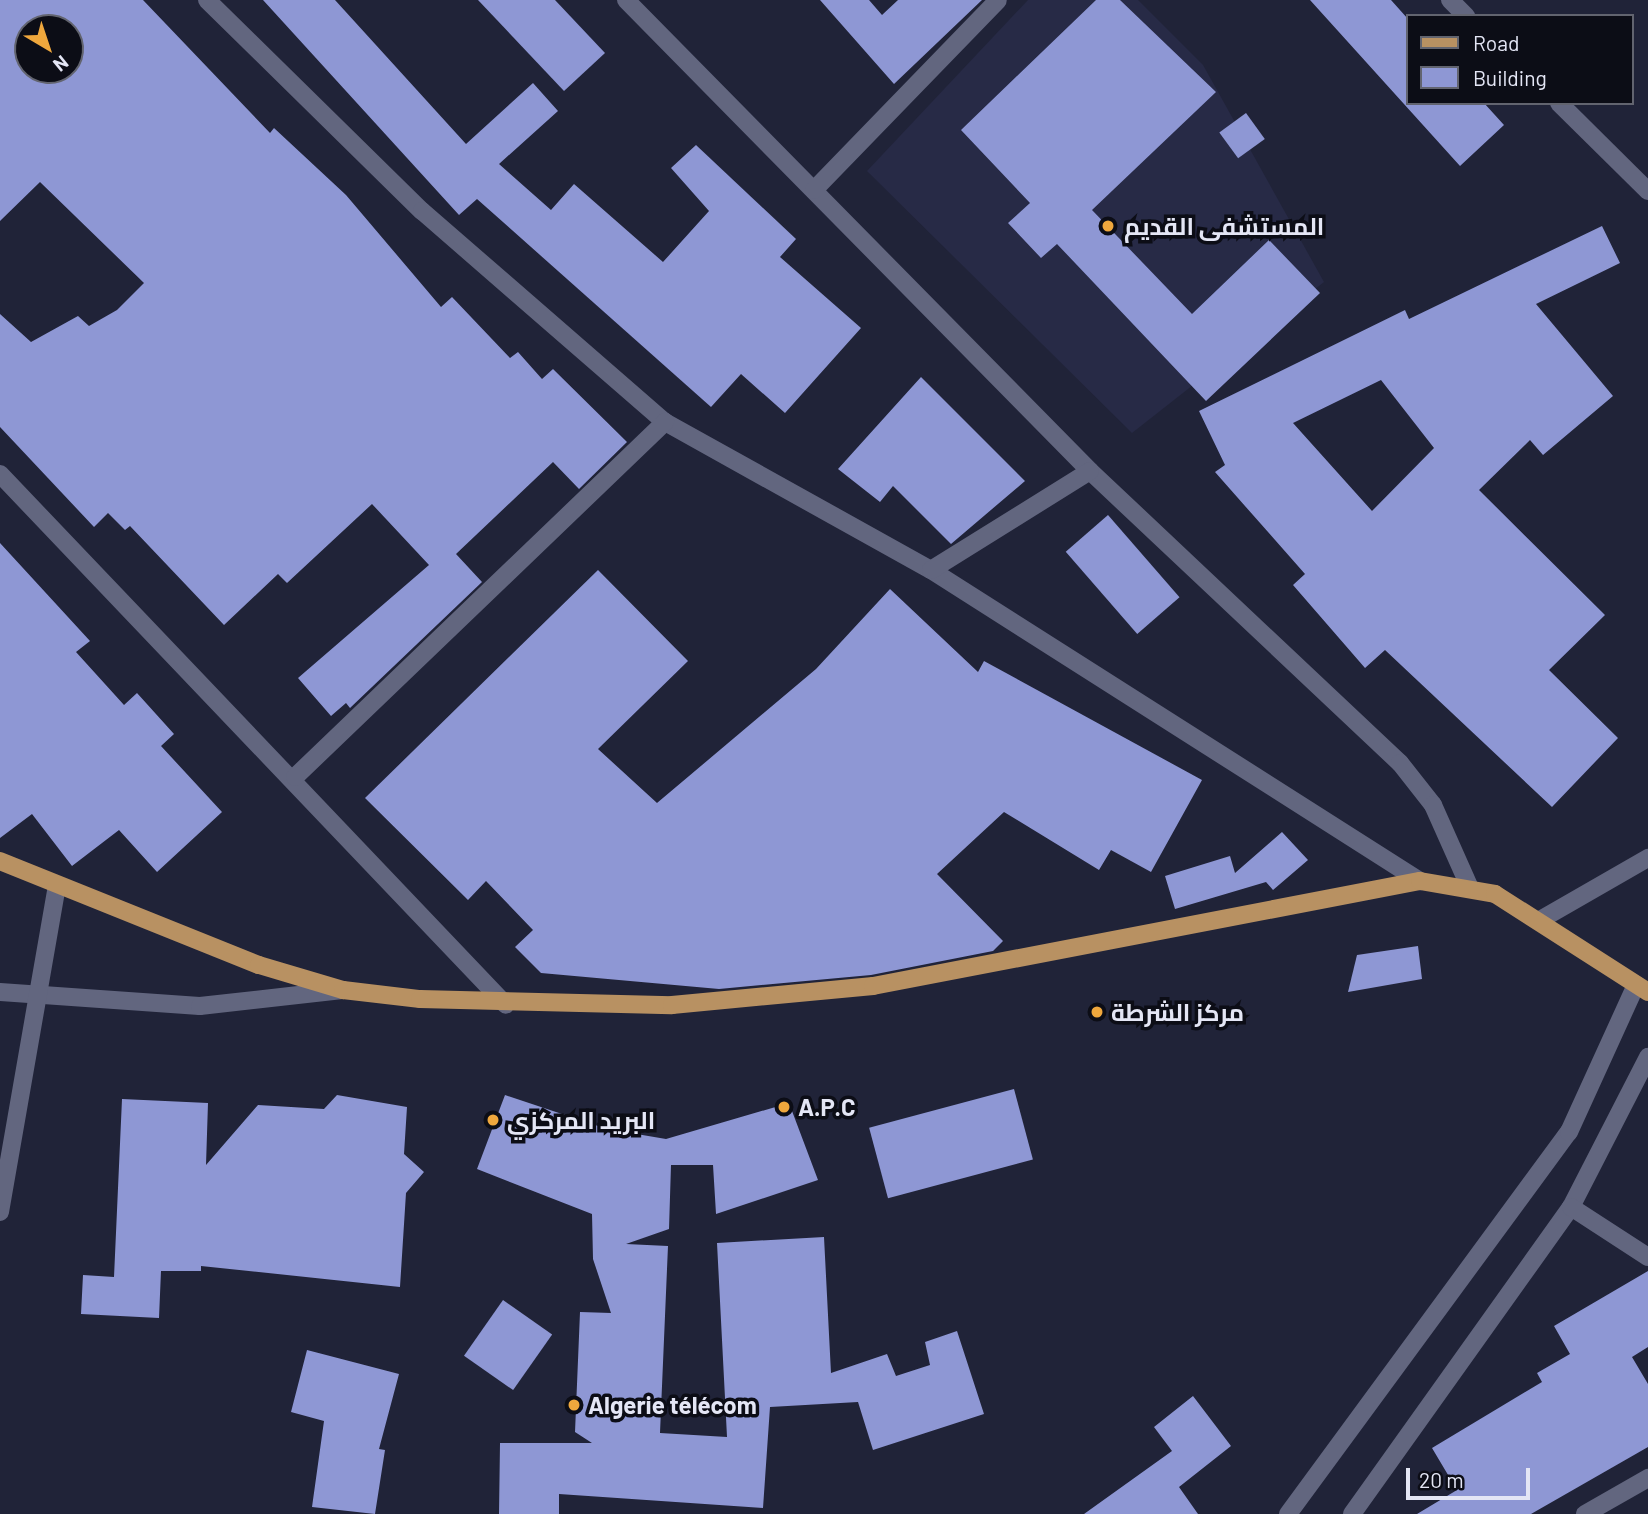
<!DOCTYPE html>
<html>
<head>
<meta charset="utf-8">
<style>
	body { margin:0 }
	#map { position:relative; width:1648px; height:1514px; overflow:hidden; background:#202338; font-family:Barlow,Cairo,sans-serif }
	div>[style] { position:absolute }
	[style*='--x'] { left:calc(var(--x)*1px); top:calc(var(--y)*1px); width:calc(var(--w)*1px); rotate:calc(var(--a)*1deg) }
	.built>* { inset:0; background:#272a46 }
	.building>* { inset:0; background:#8e97d4; transform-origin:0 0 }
	.street>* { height:18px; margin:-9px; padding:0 9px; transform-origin:9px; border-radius:9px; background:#62667f }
	.primary>* { height:18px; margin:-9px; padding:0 9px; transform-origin:9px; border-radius:9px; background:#b89162 }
	.dots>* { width:19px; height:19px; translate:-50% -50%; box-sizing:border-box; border:4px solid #0c0d16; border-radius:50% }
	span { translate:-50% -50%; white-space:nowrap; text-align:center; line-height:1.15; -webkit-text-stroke:7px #0c0d16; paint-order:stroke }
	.poi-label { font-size:24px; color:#e4e6f5; font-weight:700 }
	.left { translate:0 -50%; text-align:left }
	.legend { position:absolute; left:1406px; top:14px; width:228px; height:91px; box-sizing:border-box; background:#0c0d16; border:2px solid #62646f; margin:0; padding:9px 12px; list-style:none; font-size:21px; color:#e4e6f5 }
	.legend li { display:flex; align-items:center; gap:14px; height:35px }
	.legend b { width:35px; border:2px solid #62646f }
	.north { position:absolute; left:14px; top:14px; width:70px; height:70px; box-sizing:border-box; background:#0c0d16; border:2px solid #62646f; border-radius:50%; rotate:141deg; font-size:19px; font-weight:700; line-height:28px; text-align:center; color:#e4e6f5 }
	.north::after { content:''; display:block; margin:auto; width:24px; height:32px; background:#efa73d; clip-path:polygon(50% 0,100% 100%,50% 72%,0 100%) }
	.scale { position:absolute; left:1406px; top:1468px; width:124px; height:32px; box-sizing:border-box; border:4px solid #e4e6f5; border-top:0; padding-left:9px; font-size:21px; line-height:24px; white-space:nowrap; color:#e4e6f5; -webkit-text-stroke:5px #0c0d16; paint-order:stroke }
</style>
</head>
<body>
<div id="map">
	<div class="built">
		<i style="clip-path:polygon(1028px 0,1138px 0,1203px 65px,1324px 282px,1132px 433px,867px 171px)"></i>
	</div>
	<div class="building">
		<i style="clip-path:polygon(evenodd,0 0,143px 0,270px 133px,274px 128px,346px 195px,441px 307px,452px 297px,510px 358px,518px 352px,542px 379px,553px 369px,627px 442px,579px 489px,553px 462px,456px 554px,482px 582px,350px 708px,346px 703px,331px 716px,298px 678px,429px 565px,372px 504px,287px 583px,278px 574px,224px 625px,130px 526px,125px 530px,108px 513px,94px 527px,0 427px,0 314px,31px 342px,78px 316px,89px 326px,117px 310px,144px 283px,40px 182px,0 221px,0 0,28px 28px,70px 28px,70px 70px,28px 70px,28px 28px)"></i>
		<i style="clip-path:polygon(263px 0,335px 0,466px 144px,533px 83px,558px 111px,499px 164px,551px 210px,574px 184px,663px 262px,709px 211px,671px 168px,696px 145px,796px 239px,780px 257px,861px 328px,785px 413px,741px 374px,711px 407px,477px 199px,459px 215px)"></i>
		<i style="clip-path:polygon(478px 0,555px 0,605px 53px,564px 91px)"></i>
		<i style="clip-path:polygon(820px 0,869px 0,882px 15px,898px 0,982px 0,894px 84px)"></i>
		<i style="clip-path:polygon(1096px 0,1120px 0,1216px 92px,1092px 210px,1192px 314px,1269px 240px,1320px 293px,1206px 401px,1057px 244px,1041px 258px,1008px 223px,1030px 203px,961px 130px)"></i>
		<i style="clip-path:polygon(1310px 0,1391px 0,1408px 19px,1408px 103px,1484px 103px,1504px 125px,1460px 166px)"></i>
		<i style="left:1246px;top:113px;width:32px;height:33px;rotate:54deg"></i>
		<i style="clip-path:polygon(evenodd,1602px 226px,1620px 263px,1536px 304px,1613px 396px,1543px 455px,1530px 440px,1479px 490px,1605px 615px,1549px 670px,1618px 738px,1552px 807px,1385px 650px,1365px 668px,1293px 585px,1305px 574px,1215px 472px,1225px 465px,1199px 411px,1405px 310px,1409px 319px,1602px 226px,1381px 380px,1434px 448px,1372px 511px,1293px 423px,1381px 380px)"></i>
		<i style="clip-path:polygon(921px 377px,1025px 481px,951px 544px,893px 486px,880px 502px,838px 469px)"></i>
		<i style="left:1108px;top:515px;width:109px;height:56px;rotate:49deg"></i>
		<i style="clip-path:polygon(0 543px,90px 641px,76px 652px,124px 705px,137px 693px,174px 734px,161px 746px,222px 812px,157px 872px,119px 830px,72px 866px,32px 814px,0 838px)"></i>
		<i style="clip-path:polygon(598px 570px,688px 661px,598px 749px,657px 803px,816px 669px,890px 589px,978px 672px,984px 661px,1202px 780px,1151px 872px,1111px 850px,1099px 870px,1004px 812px,937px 874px,1003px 941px,993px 951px,871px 975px,719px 989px,541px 973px,515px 947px,533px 930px,486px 881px,468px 900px,365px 798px)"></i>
		<i style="clip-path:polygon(1282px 832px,1308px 860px,1273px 890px,1266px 882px,1175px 909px,1165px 876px,1230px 856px,1235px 873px)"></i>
		<i style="clip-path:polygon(1418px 946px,1422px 979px,1348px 992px,1357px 955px)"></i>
		<i style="left:1014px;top:1089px;width:73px;height:150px;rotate:75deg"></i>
		<i style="clip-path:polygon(337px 1095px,407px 1107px,404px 1154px,424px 1172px,406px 1193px,400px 1287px,201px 1266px,201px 1271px,161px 1271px,159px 1318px,81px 1314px,83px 1275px,114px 1277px,122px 1099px,208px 1103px,206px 1165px,258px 1105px,324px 1109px)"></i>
		<i style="clip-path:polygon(505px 1095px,607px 1129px,666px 1139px,789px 1103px,818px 1180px,716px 1214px,713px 1165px,671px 1165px,669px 1229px,626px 1244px,668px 1246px,660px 1433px,727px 1437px,717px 1243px,824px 1237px,831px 1373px,887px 1354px,896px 1376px,930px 1365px,925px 1342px,957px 1331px,984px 1414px,873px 1450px,858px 1402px,770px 1407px,763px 1508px,559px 1494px,559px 1514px,499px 1514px,500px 1443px,592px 1443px,575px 1432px,580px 1312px,611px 1313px,593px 1259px,592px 1214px,477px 1169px)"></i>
		<i style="clip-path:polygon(1648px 1271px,1648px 1347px,1632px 1357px,1648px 1384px,1648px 1447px,1531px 1514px,1417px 1514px,1457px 1490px,1432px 1448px,1542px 1382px,1537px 1373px,1570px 1354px,1554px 1326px)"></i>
		<i style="left:503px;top:1300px;width:60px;height:68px;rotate:35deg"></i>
		<i style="clip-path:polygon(307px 1350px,399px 1374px,379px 1449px,385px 1450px,375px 1514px,312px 1507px,324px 1421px,291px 1412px)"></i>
		<i style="clip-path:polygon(1193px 1396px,1231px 1446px,1179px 1487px,1198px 1514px,1084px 1514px,1172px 1451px,1154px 1427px)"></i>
	</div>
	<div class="street">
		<i style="--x:207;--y:0;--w:301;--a:44.5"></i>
		<i style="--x:422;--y:211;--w:322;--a:41"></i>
		<i style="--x:665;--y:422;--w:304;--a:29.1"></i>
		<i style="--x:931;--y:570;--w:580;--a:32.46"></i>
		<i style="--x:626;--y:0;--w:661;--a:45.43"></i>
		<i style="--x:1090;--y:471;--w:426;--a:43.3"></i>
		<i style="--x:1400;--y:763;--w:53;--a:51.8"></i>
		<i style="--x:1433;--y:805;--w:91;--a:66"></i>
		<i style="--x:1450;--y:0;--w:23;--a:45"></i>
		<i style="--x:1559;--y:103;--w:125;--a:44.7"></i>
		<i style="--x:814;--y:190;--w:264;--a:-45.9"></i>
		<i style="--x:0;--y:474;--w:733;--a:46.38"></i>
		<i style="--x:931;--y:570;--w:187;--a:-31.9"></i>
		<i style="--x:295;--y:777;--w:513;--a:-43.81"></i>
		<i style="--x:1540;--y:920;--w:125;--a:-29.9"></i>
		<i style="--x:0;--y:992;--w:200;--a:4"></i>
		<i style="--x:200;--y:1006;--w:143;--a:-6.4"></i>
		<i style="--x:1571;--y:1207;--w:169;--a:-62.8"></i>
		<i style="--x:0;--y:1212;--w:332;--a:-80.1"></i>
		<i style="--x:1288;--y:1514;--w:474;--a:-53.7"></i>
		<i style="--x:1569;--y:1132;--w:162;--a:-65.5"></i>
		<i style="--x:1352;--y:1514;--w:377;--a:-54.5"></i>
		<i style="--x:1571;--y:1207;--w:92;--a:33"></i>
		<i style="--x:1585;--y:1514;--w:73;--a:-29.7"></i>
	</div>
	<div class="primary">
		<i style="--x:0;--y:861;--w:279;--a:21.9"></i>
		<i style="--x:259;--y:965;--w:88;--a:16.6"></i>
		<i style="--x:343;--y:990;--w:78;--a:6.7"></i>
		<i style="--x:420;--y:999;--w:252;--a:1.4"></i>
		<i style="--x:672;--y:1005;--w:202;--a:-5.4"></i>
		<i style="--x:873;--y:986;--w:557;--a:-10.87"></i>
		<i style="--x:1420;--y:881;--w:76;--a:9.8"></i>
		<i style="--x:1495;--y:894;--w:182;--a:32.6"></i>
	</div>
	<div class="dots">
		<i style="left:1108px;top:226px;background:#efa73d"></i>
		<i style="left:1097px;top:1012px;background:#efa73d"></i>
		<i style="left:784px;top:1107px;background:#efa73d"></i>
		<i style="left:493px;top:1120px;background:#efa73d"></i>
		<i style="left:574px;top:1405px;background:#efa73d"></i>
	</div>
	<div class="poi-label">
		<span class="left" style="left:1124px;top:226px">المستشفى القديم</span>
		<span class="left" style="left:1111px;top:1012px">مركز الشرطة</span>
		<span class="left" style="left:798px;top:1107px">A.P.C</span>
		<span class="left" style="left:507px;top:1120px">البريد المركزي</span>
		<span class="left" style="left:588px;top:1405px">Algerie télécom</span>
	</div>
	<ul class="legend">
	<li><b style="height:9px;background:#b89162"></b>Road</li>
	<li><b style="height:19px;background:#8e97d4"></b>Building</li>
	</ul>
	<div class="north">N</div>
	<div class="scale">20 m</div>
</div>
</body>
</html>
